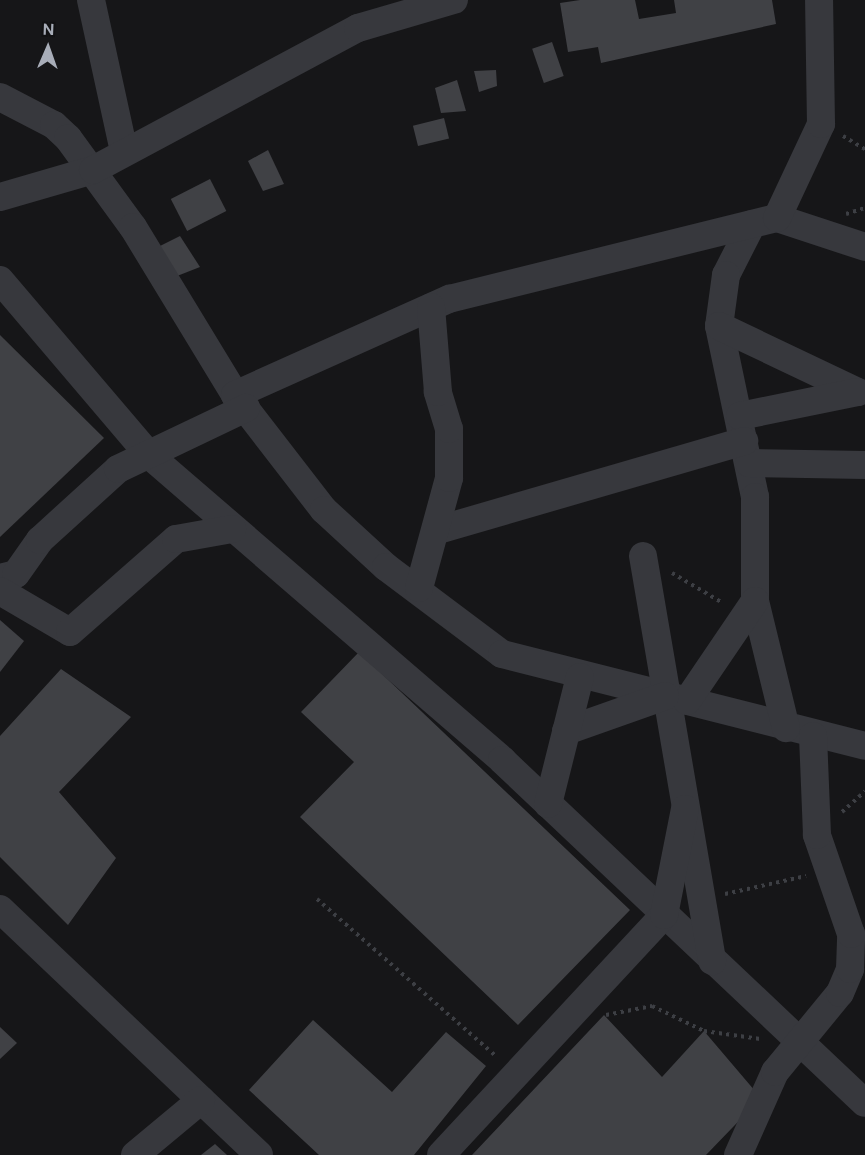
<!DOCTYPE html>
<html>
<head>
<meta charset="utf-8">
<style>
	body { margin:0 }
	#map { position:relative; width:865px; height:1155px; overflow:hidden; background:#161618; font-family:"DM Sans",sans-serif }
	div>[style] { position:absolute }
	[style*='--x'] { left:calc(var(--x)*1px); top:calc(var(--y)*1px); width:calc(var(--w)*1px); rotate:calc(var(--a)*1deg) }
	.building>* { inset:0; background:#404145; transform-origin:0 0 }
	.path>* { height:4px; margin-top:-2px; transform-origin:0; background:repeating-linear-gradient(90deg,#3d3f44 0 3px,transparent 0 7.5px) }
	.street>* { height:28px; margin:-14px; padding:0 14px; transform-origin:14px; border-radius:14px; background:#37383d }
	span { translate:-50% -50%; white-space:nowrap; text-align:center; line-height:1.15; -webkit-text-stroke:5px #111113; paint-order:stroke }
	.north { position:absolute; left:18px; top:18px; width:60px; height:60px; -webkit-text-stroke:4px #111113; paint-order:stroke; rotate:2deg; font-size:16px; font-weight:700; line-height:24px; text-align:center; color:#a8adb8 }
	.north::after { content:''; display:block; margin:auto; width:21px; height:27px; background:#a8adb8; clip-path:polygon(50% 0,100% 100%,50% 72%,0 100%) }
</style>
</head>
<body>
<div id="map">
	<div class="building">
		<i style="clip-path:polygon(580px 0,635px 0,639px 19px,676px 13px,674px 0,772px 0,776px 24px,601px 63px,598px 47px,568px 52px,560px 3px)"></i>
		<i style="left:552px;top:42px;width:36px;height:21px;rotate:71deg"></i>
		<i style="clip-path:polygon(496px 70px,497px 86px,479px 92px,474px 71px)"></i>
		<i style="clip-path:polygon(457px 80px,466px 111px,441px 113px,435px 88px)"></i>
		<i style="left:444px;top:118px;width:21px;height:32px;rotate:76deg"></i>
		<i style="clip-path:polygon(268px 150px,284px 184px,263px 191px,248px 161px)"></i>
		<i style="left:210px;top:179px;width:36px;height:44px;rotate:63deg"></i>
		<i style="clip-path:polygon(180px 236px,200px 267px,172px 278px,160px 246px)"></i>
		<i style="clip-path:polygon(0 335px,104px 438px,0 537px)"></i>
		<i style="clip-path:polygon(0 620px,24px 641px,0 672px)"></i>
		<i style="clip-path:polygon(359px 652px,630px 910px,518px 1025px,300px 817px,354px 762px,301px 712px)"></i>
		<i style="clip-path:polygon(61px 669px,131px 717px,59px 792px,116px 858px,68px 925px,0 857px,0 736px)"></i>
		<i style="clip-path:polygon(604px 1015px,662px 1077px,704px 1031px,761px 1098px,706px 1155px,472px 1155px)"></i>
		<i style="clip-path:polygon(313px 1020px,392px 1092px,446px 1032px,486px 1066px,414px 1155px,319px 1155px,249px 1090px)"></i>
		<i style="clip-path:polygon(0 1027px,17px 1043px,0 1059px)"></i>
		<i style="clip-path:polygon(215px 1144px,227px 1155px,201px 1155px)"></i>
	</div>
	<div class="path">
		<i style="--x:843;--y:136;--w:26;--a:31"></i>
		<i style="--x:846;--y:214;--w:20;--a:-18"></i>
		<i style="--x:672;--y:573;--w:59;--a:30.5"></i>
		<i style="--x:842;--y:812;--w:31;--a:-42"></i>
		<i style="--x:725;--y:894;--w:83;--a:-12.5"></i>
		<i style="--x:317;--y:899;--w:238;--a:41.3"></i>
		<i style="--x:606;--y:1015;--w:47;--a:-11.1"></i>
		<i style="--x:652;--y:1006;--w:58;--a:25.7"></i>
		<i style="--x:704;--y:1031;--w:57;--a:8.1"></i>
	</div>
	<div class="street">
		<i style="--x:91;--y:0;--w:155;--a:77.7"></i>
		<i style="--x:0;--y:97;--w:61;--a:27.4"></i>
		<i style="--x:54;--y:125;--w:19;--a:43"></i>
		<i style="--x:68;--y:138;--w:110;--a:53.9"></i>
		<i style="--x:133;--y:227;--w:197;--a:58.7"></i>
		<i style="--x:235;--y:395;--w:145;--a:52.3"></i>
		<i style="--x:324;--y:510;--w:84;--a:42.6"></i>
		<i style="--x:386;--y:567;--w:145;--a:36.9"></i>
		<i style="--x:502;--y:654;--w:374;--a:14.2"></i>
		<i style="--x:0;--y:197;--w:97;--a:-16.2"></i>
		<i style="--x:93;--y:170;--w:301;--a:-28.2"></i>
		<i style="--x:358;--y:28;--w:100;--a:-16.3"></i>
		<i style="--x:777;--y:218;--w:93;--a:18.2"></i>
		<i style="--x:752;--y:224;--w:57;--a:117"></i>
		<i style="--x:726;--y:275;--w:51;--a:97.8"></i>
		<i style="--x:719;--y:326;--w:175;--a:78.1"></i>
		<i style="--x:755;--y:497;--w:104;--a:90"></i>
		<i style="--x:755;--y:601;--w:131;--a:76.3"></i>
		<i style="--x:0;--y:280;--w:230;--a:49.6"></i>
		<i style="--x:149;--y:455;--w:467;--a:40.8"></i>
		<i style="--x:502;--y:760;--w:499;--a:43.4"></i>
		<i style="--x:719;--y:326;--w:154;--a:25.4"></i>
		<i style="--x:235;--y:395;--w:235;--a:-24.2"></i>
		<i style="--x:449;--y:299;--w:338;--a:-13.9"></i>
		<i style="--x:777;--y:218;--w:104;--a:-64.9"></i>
		<i style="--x:821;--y:124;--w:124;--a:-90.9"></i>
		<i style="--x:740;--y:416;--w:120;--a:-11.5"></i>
		<i style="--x:749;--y:463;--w:116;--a:1"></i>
		<i style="--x:438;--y:530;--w:319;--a:-16.2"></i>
		<i style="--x:643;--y:556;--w:411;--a:80.3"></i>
		<i style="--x:0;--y:578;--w:16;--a:-14"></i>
		<i style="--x:16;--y:574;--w:42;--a:-54.8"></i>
		<i style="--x:40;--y:540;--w:105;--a:-42.3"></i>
		<i style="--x:118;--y:469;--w:142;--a:-25.5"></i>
		<i style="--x:419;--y:588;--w:114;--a:-74.7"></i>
		<i style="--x:449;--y:478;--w:49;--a:-90"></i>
		<i style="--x:449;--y:429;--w:39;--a:-107"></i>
		<i style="--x:438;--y:392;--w:85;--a:-94.7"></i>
		<i style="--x:0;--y:591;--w:81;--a:30.4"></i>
		<i style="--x:70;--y:632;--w:141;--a:-41.3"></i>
		<i style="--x:176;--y:539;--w:57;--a:-10.1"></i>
		<i style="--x:687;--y:701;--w:121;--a:-55.8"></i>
		<i style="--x:566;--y:731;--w:105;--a:-19.5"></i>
		<i style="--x:548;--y:804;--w:131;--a:-75.9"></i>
		<i style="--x:0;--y:909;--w:357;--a:43.5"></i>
		<i style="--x:135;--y:1155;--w:86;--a:-39.8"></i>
		<i style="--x:441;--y:1155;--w:328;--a:-47.1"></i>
		<i style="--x:664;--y:915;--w:108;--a:-78.8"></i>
		<i style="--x:738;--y:1155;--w:91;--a:-66"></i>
		<i style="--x:775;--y:1072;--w:102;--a:-50.6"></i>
		<i style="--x:840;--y:993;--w:26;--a:-67"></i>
		<i style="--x:850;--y:969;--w:35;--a:-88"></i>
		<i style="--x:851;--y:934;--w:105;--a:-109"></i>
		<i style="--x:817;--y:835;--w:99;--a:-92.3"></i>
	</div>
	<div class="north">N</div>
</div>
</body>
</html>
